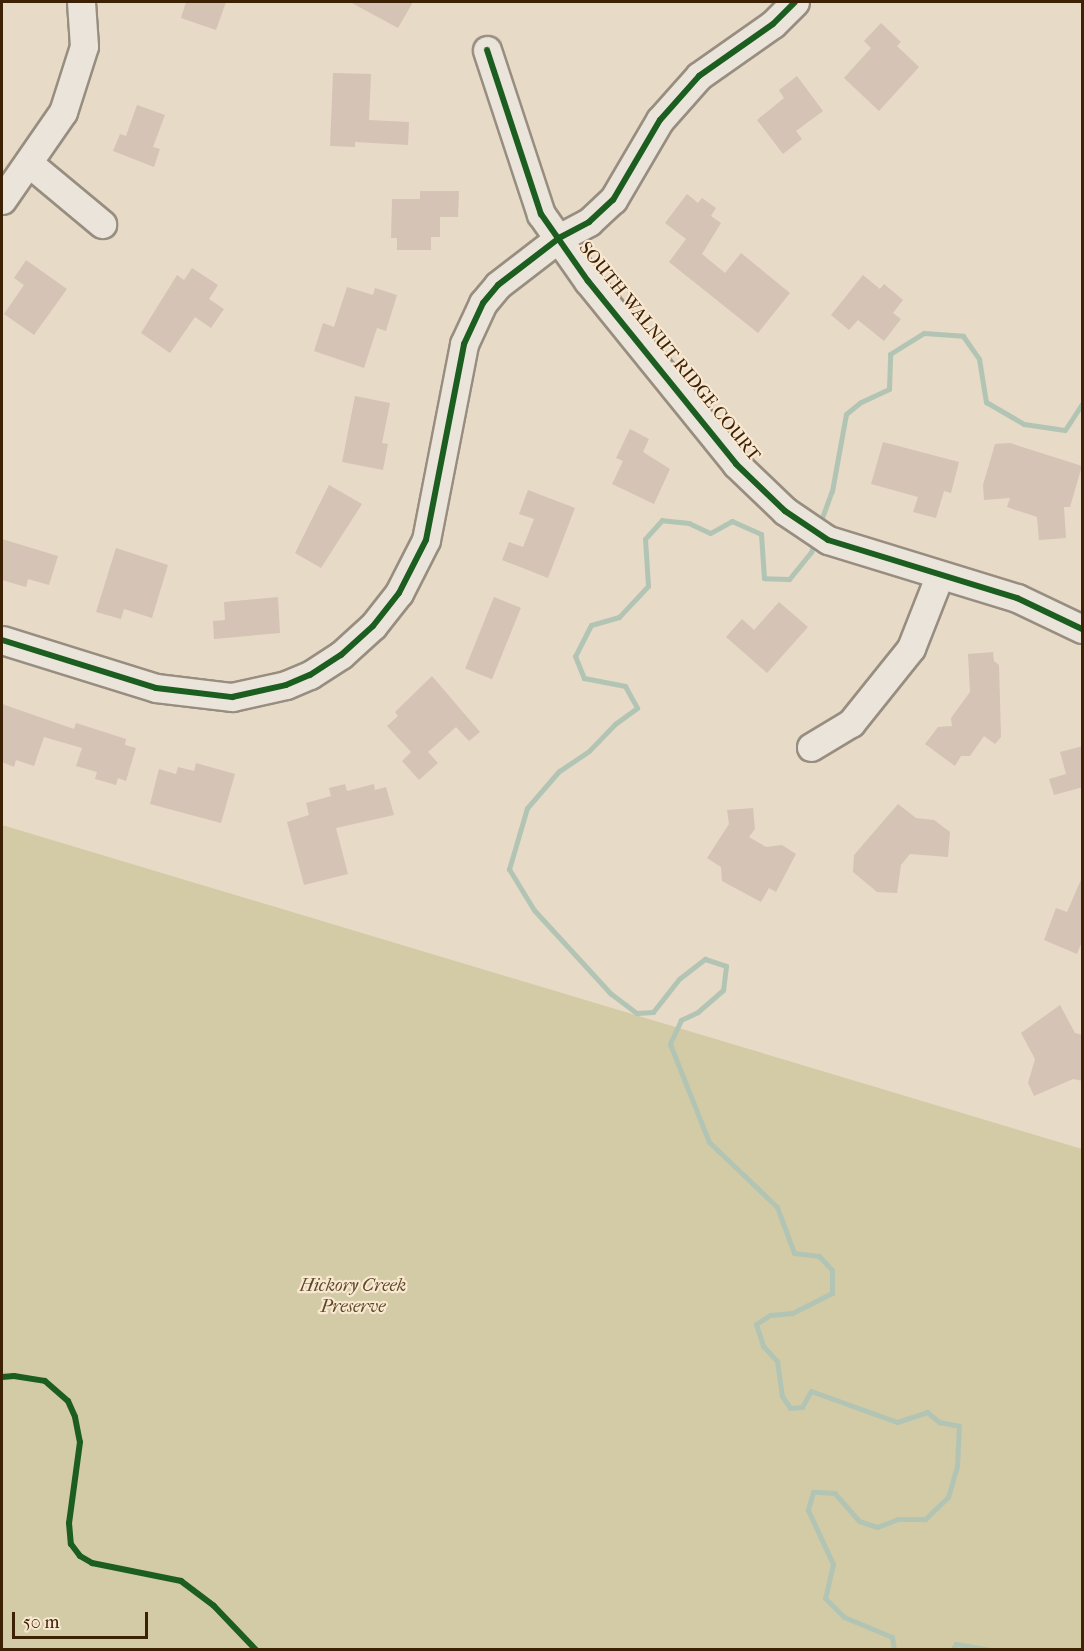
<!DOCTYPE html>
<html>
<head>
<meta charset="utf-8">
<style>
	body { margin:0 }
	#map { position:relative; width:1084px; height:1651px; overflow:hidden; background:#e7dac7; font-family:"IM FELL French Canon",serif }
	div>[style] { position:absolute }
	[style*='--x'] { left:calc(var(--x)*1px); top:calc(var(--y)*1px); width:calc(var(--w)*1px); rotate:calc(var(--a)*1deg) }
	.green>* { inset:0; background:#d3cba6 }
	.stream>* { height:5px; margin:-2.5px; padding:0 2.5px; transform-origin:2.5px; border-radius:2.5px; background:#b2c5b4 }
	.building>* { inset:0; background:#d5c3b5; transform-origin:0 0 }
	.roads { filter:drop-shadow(2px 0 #988e80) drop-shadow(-2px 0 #988e80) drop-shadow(0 2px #988e80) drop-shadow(0 -2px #988e80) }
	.minor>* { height:27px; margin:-13.5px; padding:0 13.5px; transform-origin:13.5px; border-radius:13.5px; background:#ebe4db }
	.cycleway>* { height:6px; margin:-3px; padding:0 3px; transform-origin:3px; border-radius:3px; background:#1b5e20 }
	span { translate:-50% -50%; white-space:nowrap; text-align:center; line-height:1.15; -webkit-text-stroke:4.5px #f8e8d2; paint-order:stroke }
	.street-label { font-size:18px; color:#3d2104 }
	.park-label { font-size:18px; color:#5e4826; font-style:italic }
	.frame { position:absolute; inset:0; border:3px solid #3d2104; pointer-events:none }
	.scale { position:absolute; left:12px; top:1612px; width:136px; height:27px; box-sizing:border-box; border:3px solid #3d2104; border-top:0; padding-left:8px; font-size:18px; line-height:21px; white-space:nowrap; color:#3d2104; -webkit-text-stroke:4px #f8e8d2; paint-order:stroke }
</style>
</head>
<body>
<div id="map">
	<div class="green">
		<i style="clip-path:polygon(2px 825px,1082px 1149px,1082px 1649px,2px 1649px)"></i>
	</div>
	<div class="stream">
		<i style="--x:819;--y:526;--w:37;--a:-70"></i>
		<i style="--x:832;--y:491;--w:78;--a:-79.7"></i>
		<i style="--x:846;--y:414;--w:19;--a:-39"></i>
		<i style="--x:861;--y:402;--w:31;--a:-25"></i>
		<i style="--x:889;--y:389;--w:35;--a:-88"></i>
		<i style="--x:890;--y:354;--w:40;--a:-32"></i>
		<i style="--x:924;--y:333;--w:39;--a:4"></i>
		<i style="--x:963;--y:336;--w:28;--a:55"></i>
		<i style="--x:979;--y:359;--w:44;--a:80.8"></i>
		<i style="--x:986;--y:402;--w:44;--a:30.1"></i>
		<i style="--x:1024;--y:424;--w:41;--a:8.3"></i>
		<i style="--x:1065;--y:430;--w:31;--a:-57"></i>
		<i style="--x:815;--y:540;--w:13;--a:108"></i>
		<i style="--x:811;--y:552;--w:35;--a:129"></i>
		<i style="--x:789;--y:579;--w:25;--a:-178"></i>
		<i style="--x:764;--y:578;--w:44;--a:-93.9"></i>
		<i style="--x:761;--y:534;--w:32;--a:-156"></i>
		<i style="--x:732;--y:521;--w:25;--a:151"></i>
		<i style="--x:710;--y:533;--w:23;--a:-155"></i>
		<i style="--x:689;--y:523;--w:27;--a:-174"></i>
		<i style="--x:662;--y:520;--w:25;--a:132"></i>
		<i style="--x:645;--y:539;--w:47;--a:86.3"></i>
		<i style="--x:648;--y:586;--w:42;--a:133.1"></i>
		<i style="--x:619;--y:617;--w:29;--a:164"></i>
		<i style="--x:591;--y:625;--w:35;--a:117"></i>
		<i style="--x:575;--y:656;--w:24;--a:68"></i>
		<i style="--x:584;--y:678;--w:42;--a:11"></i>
		<i style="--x:625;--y:686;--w:25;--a:61"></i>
		<i style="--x:637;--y:708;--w:27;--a:144"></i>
		<i style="--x:615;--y:724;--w:37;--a:134"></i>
		<i style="--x:589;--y:751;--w:36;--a:146"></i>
		<i style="--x:559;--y:771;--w:49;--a:130.9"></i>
		<i style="--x:527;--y:808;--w:64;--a:106.4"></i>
		<i style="--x:509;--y:869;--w:48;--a:58.6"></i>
		<i style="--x:534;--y:910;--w:113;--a:47.5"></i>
		<i style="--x:610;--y:993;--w:34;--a:37"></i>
		<i style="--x:637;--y:1013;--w:16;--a:-4"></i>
		<i style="--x:653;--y:1012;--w:42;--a:-51.8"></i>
		<i style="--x:679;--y:979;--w:33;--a:-38"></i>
		<i style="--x:705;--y:959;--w:22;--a:18"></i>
		<i style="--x:726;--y:966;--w:24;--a:97"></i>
		<i style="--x:723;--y:990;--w:33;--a:139"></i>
		<i style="--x:698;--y:1012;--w:19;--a:155"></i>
		<i style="--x:681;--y:1020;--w:26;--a:115"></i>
		<i style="--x:670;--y:1044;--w:105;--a:68.3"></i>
		<i style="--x:709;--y:1142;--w:94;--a:43.7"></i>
		<i style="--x:777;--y:1207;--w:49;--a:69.7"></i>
		<i style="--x:794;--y:1253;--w:25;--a:7"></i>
		<i style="--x:819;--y:1256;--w:19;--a:47"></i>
		<i style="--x:832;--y:1270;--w:23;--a:90"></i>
		<i style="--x:832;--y:1293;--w:45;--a:153.4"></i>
		<i style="--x:792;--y:1313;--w:22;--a:175"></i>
		<i style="--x:770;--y:1315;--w:17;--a:147"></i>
		<i style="--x:756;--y:1324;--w:23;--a:72"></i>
		<i style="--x:763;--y:1346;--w:21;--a:47"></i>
		<i style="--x:777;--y:1361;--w:35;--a:82"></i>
		<i style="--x:782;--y:1396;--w:14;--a:56"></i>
		<i style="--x:790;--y:1408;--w:12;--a:-5"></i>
		<i style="--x:802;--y:1407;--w:18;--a:-61"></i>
		<i style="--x:811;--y:1391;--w:91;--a:19.8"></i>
		<i style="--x:897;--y:1422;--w:32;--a:-18"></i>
		<i style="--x:927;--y:1412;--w:16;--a:40"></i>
		<i style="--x:939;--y:1422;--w:20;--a:11"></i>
		<i style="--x:959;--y:1426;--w:40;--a:92.9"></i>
		<i style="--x:957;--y:1466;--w:32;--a:106"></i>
		<i style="--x:948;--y:1497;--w:32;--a:136"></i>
		<i style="--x:925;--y:1519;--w:27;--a:180"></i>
		<i style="--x:898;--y:1519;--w:22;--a:159"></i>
		<i style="--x:877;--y:1527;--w:19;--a:-162"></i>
		<i style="--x:859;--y:1521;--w:37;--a:-131"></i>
		<i style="--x:835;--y:1493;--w:22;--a:-177"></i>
		<i style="--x:813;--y:1492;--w:19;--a:106"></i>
		<i style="--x:808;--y:1510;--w:60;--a:65.2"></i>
		<i style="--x:833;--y:1564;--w:35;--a:103"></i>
		<i style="--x:825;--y:1598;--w:27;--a:45"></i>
		<i style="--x:844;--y:1617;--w:52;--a:22.6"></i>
		<i style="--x:892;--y:1637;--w:13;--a:81"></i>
		<i style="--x:952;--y:1650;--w:7;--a:-56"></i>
		<i style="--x:956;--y:1644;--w:35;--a:10"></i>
	</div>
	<div class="building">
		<i style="clip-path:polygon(186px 2px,226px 2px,216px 30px,181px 18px)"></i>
		<i style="clip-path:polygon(350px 2px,413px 2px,398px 28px)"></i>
		<i style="clip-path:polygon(881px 23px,901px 42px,897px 46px,919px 67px,879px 111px,844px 78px,871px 48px,864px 41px)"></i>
		<i style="clip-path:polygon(333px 73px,371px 74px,369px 120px,409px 122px,408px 145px,355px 142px,355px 147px,330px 146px)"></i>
		<i style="clip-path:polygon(797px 76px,823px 111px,796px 131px,802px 139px,783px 154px,757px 120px,784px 98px,779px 90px)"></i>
		<i style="clip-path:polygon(137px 105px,165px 115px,153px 147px,160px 149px,154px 167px,113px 151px,120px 134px,126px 136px)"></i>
		<i style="clip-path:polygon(420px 191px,459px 191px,458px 217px,440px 217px,440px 237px,431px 237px,431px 250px,397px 250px,397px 238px,391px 238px,392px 199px,420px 199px)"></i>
		<i style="clip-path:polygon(687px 194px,698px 203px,702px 198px,716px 208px,711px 216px,721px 223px,702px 254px,725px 273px,741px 253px,790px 293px,758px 333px,669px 262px,686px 239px,665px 223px)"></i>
		<i style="clip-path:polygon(26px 260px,67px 289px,34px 335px,4px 314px,24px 285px,14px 278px)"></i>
		<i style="clip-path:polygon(192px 268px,218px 285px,209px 299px,224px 309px,211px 328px,195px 317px,170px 353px,141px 333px,177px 275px,184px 280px)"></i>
		<i style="clip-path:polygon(863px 275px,880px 289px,884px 284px,903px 300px,893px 313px,901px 319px,884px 341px,858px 320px,849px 330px,831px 315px)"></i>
		<i style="clip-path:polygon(347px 287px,373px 295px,375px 288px,397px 295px,386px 331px,377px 328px,364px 368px,314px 351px,323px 323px,334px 327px)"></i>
		<i style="clip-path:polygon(355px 396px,390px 403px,382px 443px,388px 444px,383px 470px,342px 462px)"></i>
		<i style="clip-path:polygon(630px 429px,649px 439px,643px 452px,670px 469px,654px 504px,612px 484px,623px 461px,616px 458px)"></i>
		<i style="clip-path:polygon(883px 442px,959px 462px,951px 493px,944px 491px,936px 518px,913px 512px,918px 497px,871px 484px)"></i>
		<i style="clip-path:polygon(1010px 443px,1082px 466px,1070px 507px,1064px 507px,1066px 538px,1039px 540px,1037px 517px,1007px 507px,1010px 498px,984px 500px,983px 485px,995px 444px)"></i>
		<i style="clip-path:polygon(329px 485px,362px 504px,321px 568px,295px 553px)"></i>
		<i style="clip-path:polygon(528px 490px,575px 508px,548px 578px,502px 560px,509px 542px,523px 547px,534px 519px,519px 514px)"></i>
		<i style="clip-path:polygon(2px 539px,58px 556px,49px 585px,28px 579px,26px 587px,2px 580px)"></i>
		<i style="clip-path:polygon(116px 548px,168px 565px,152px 618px,124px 609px,121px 619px,96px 612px)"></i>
		<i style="clip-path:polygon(278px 597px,280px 633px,214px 639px,213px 621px,225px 620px,224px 602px)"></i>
		<i style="left:494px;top:597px;width:29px;height:77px;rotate:22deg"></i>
		<i style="clip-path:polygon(779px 602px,808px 627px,767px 673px,726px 637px,742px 619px,754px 630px)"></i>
		<i style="clip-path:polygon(993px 652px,994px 661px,999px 665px,1001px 737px,995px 744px,984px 736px,970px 756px,961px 756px,955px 766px,925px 744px,938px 727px,952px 726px,951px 718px,970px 692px,968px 654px)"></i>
		<i style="clip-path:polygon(432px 676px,480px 732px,469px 741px,456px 727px,428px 752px,438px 763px,419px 780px,402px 761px,411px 752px,387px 726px,398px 716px,395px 712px)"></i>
		<i style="clip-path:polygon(2px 704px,74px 729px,76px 723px,126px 739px,125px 745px,136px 748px,126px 781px,118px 778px,116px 785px,95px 779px,97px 772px,76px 766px,82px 748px,44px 737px,34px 766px,16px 760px,14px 767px,2px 762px)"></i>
		<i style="clip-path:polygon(1083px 746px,1083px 787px,1054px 795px,1049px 779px,1066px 774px,1060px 752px)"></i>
		<i style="clip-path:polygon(196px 763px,235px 774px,221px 823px,150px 804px,159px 769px,176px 774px,178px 767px,194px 771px)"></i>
		<i style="clip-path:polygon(345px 784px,347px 791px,374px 784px,375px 790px,386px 787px,394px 815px,336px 828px,348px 874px,304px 885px,287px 822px,309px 815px,306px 803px,331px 796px,329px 788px)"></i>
		<i style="clip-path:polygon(898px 804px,916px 818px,934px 820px,950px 832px,948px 857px,910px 854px,901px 865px,897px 893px,877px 892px,853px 872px,854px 855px)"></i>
		<i style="clip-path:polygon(753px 808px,755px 829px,749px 837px,766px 847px,782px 845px,796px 854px,776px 892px,769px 888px,761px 902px,722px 881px,721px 867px,707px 858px,729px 824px,727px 810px)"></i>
		<i style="clip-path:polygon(1083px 875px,1083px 939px,1077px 954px,1044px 940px,1056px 908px,1067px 912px)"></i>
		<i style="clip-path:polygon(1060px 1005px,1075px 1033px,1083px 1035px,1083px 1081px,1073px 1079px,1034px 1096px,1028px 1083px,1035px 1059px,1021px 1033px)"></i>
	</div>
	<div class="roads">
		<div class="minor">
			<i style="--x:487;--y:50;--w:173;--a:71.8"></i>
			<i style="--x:541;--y:214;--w:82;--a:55"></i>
			<i style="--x:588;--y:281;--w:235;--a:51"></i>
			<i style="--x:736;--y:464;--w:68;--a:43.8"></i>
			<i style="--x:785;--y:511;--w:52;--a:34"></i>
			<i style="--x:828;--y:540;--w:198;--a:17.1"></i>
			<i style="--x:1017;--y:598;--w:72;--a:25.5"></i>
			<i style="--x:30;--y:164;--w:94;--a:39.8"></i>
			<i style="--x:2;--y:200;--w:107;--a:-55.3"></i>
			<i style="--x:63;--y:112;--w:69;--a:-72.3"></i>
			<i style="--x:84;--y:46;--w:44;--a:-93.9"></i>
			<i style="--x:2;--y:640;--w:161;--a:17.3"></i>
			<i style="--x:156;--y:688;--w:77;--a:6.8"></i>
			<i style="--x:232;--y:697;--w:55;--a:-12.5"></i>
			<i style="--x:286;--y:685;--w:26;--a:-23"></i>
			<i style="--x:310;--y:675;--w:37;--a:-33"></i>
			<i style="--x:341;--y:655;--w:43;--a:-42.2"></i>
			<i style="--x:373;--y:626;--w:42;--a:-51.8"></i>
			<i style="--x:399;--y:593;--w:59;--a:-63"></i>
			<i style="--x:426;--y:540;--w:200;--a:-79"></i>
			<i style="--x:464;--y:344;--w:45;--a:-65.1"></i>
			<i style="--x:483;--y:303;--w:23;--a:-50"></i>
			<i style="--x:498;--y:285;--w:77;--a:-37.6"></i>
			<i style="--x:559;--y:238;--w:34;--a:-28"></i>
			<i style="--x:589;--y:222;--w:33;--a:-43"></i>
			<i style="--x:613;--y:200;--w:93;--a:-59.6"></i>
			<i style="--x:660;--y:120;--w:59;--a:-48.4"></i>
			<i style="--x:699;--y:76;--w:90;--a:-35.1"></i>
			<i style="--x:773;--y:24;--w:31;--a:-45"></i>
			<i style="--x:811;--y:747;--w:47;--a:-31"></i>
			<i style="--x:851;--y:723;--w:96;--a:-51.3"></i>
			<i style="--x:911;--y:648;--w:76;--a:-68.5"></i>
		</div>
	</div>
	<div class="cycleway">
		<i style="--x:487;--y:50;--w:173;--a:71.8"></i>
		<i style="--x:541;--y:214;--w:82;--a:55"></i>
		<i style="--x:588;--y:281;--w:235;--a:51"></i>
		<i style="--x:736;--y:464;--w:68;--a:43.8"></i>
		<i style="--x:785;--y:511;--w:52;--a:34"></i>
		<i style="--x:828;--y:540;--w:198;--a:17.1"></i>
		<i style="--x:1017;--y:598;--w:72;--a:25.5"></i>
		<i style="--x:2;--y:640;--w:161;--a:17.3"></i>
		<i style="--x:156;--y:688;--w:77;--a:6.8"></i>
		<i style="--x:232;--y:697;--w:55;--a:-12.5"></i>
		<i style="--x:286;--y:685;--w:26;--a:-23"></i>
		<i style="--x:310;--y:675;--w:37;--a:-33"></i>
		<i style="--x:341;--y:655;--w:43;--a:-42.2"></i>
		<i style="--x:373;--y:626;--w:42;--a:-51.8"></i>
		<i style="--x:399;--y:593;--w:59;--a:-63"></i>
		<i style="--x:426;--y:540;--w:200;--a:-79"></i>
		<i style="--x:464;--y:344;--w:45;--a:-65.1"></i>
		<i style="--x:483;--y:303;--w:23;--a:-50"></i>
		<i style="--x:498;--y:285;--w:77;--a:-37.6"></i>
		<i style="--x:559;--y:238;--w:34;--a:-28"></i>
		<i style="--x:589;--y:222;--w:33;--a:-43"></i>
		<i style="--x:613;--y:200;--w:93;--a:-59.6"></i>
		<i style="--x:660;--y:120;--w:59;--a:-48.4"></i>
		<i style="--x:699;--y:76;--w:90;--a:-35.1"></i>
		<i style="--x:773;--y:24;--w:31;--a:-45"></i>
		<i style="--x:2;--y:1377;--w:12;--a:-5"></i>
		<i style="--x:14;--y:1376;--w:31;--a:9"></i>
		<i style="--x:45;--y:1381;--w:30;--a:41"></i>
		<i style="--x:68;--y:1401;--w:17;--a:66"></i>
		<i style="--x:75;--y:1417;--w:25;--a:79"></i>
		<i style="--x:80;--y:1442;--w:82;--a:97.7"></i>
		<i style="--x:69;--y:1523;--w:21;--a:85"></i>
		<i style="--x:71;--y:1544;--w:15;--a:53"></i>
		<i style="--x:80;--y:1556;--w:14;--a:30"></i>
		<i style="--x:92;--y:1563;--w:91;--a:11.4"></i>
		<i style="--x:181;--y:1581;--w:41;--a:37.1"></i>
		<i style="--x:214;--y:1606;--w:61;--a:46.3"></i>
	</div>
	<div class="street-label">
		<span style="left:669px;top:352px;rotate:51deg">SOUTH WALNUT RIDGE COURT</span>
	</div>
	<div class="park-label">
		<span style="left:353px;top:1297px">Hickory Creek<br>Preserve</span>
	</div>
	<div class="frame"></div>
	<div class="scale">50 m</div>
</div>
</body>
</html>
